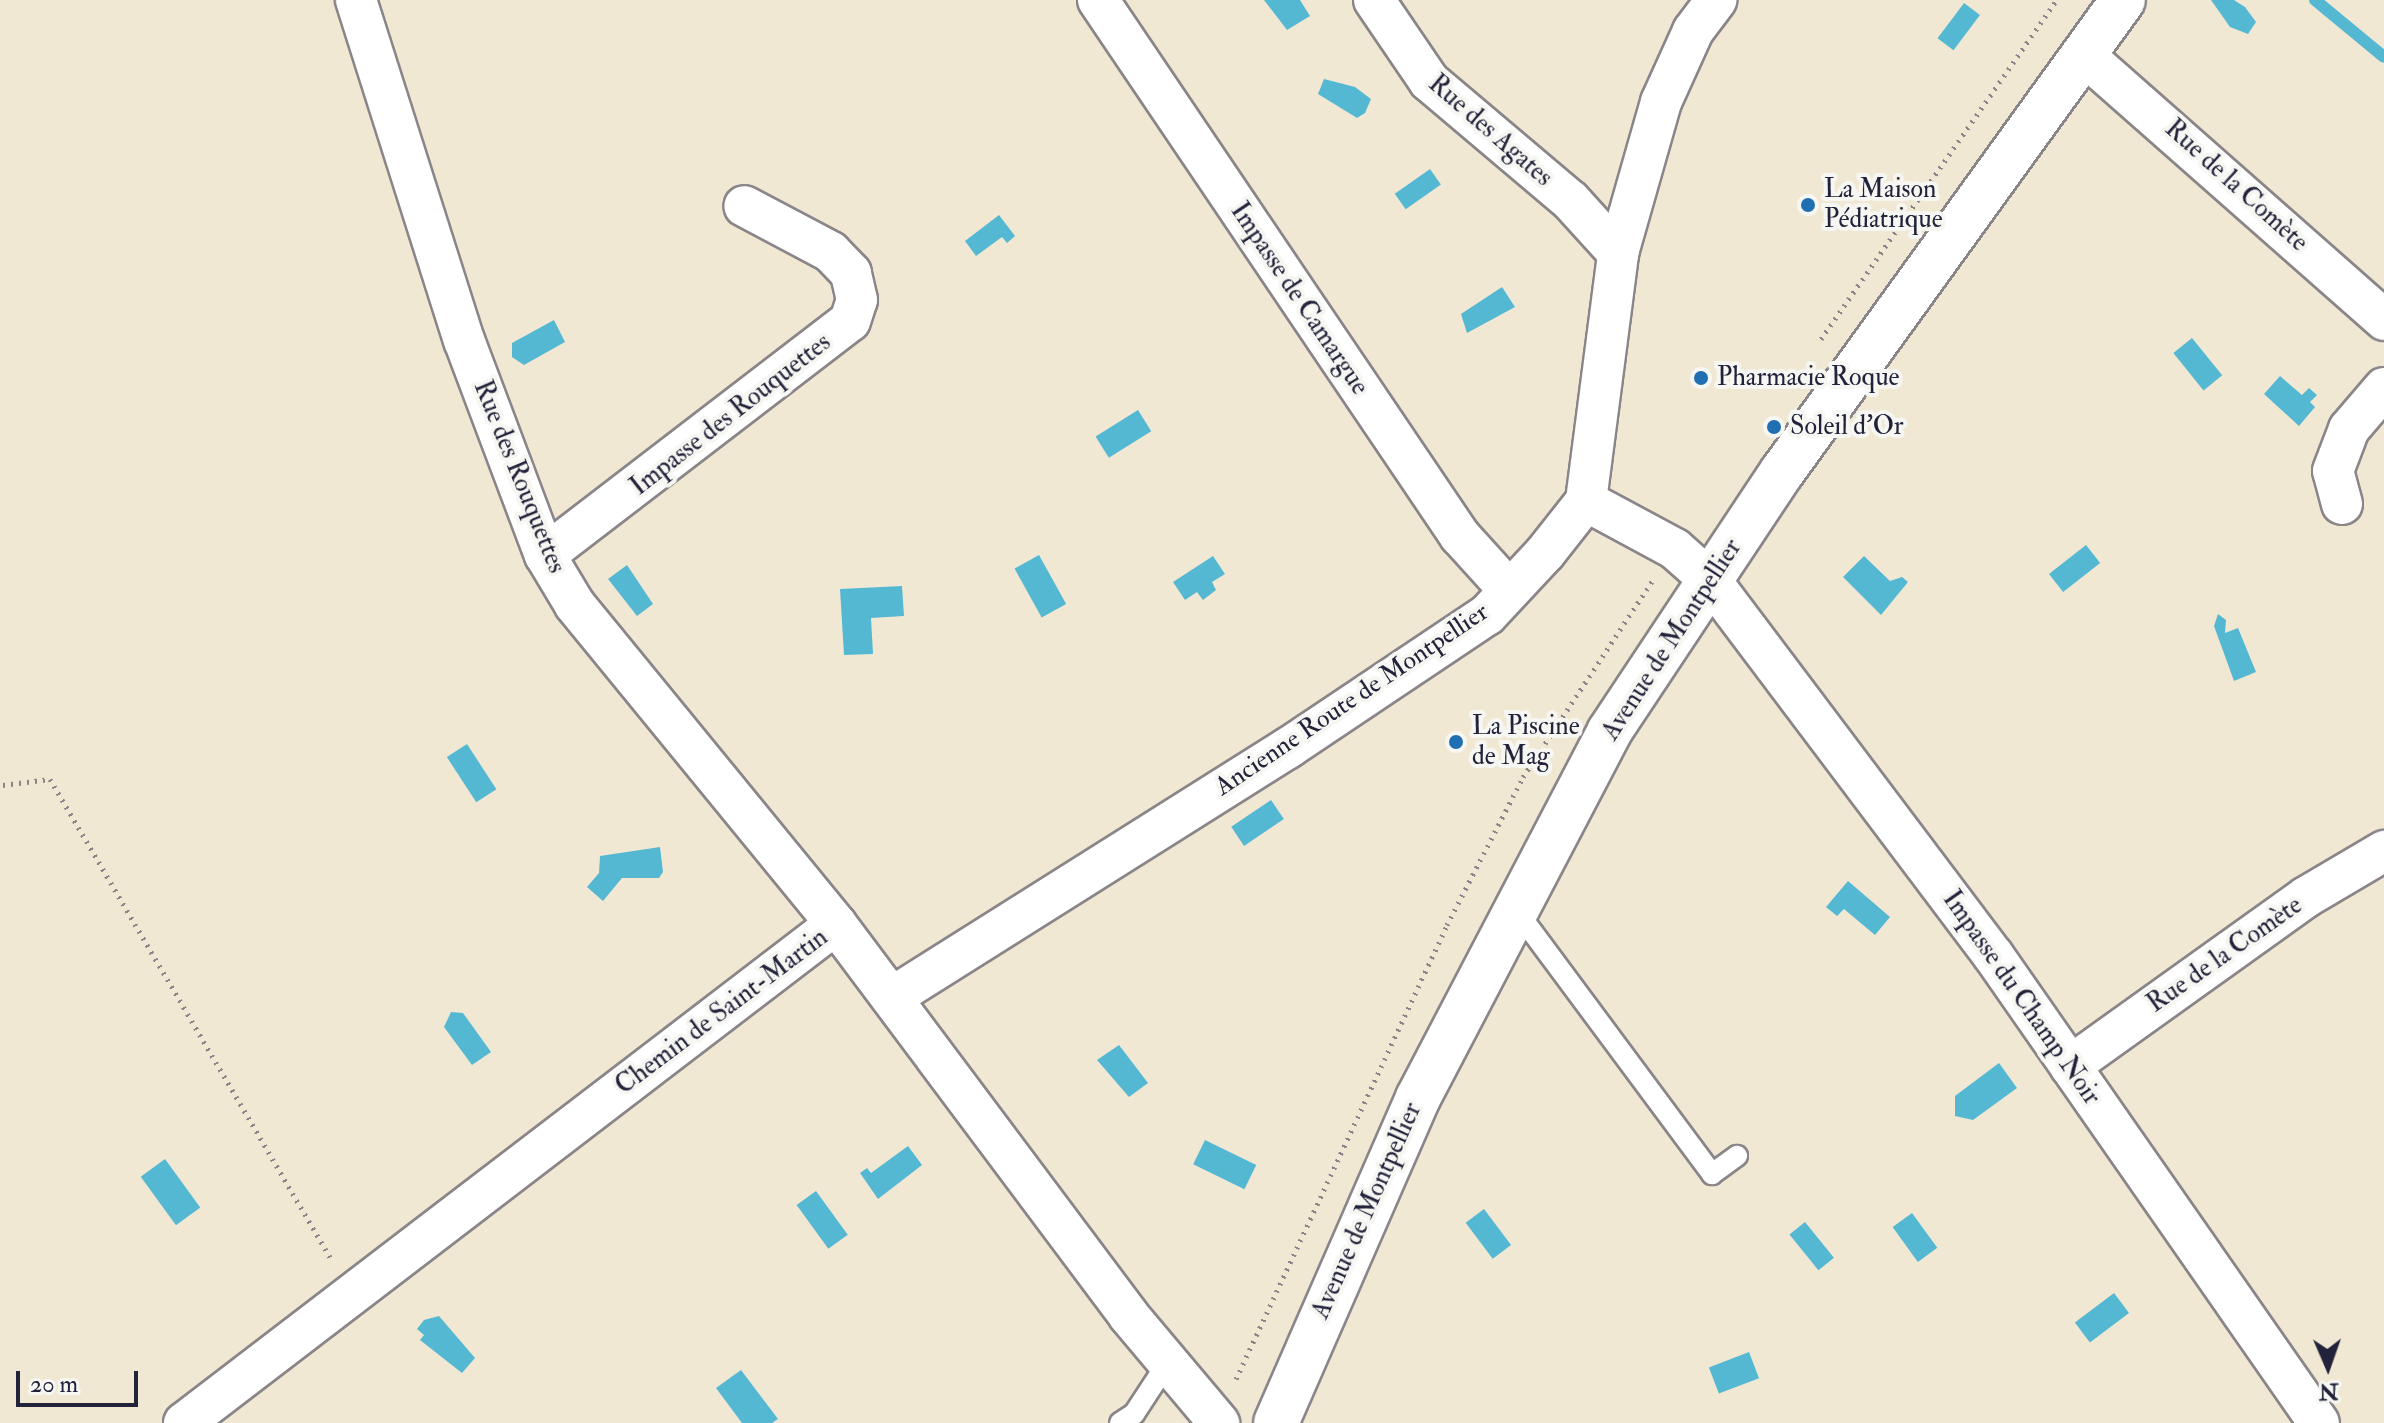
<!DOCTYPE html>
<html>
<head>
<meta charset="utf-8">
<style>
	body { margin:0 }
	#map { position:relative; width:2384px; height:1423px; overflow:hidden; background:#f1e8d4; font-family:"IM FELL Double Pica",serif }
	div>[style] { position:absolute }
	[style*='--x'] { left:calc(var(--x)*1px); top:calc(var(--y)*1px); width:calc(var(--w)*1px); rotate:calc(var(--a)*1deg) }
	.water>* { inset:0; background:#55b8d3; transform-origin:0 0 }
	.stream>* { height:12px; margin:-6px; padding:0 6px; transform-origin:6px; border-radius:6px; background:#55b8d3 }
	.path>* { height:5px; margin-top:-2.5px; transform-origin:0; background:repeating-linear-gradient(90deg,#8a8588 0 2px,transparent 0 8px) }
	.roads { filter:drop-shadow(2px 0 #8a8588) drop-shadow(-2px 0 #8a8588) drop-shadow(0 2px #8a8588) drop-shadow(0 -2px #8a8588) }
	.service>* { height:20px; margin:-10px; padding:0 10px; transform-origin:10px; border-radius:10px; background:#fff }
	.minor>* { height:40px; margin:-20px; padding:0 20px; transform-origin:20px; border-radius:20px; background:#fff }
	.secondary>* { height:44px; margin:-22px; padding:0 22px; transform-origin:22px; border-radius:22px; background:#fff }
	.dots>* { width:22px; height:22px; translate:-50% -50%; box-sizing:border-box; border:4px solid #f6f6f2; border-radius:50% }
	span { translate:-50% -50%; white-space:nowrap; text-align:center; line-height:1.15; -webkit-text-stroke:8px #f6f6f2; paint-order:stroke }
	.street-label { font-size:26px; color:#22223b }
	.poi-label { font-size:26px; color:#22223b }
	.left { translate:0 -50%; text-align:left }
	.north { position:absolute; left:2288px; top:1327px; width:80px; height:80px; -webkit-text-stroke:6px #f6f6f2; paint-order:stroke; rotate:178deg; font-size:22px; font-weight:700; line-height:32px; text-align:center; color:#22223b }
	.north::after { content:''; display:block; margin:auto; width:28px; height:36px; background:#22223b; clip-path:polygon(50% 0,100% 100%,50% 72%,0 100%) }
	.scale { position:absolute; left:16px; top:1371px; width:122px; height:36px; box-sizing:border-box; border:4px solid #22223b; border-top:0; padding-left:10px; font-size:24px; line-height:28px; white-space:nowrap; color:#22223b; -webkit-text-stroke:6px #f6f6f2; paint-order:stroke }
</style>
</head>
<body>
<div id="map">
	<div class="water">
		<i style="clip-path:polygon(1264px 0,1300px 0,1310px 16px,1287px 30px)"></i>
		<i style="clip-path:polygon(2211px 0,2234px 0,2245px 7px,2256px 22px,2248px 34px,2230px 27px)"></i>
		<i style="left:1964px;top:3px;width:20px;height:44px;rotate:37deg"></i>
		<i style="clip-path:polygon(1324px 79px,1355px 87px,1371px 99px,1365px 113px,1357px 118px,1318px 94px)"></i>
		<i style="left:1430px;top:169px;width:19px;height:43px;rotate:55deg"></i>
		<i style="clip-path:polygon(999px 215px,1015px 236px,1007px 243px,1002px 237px,976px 256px,965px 241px)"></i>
		<i style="clip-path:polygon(1502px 287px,1515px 307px,1467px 333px,1461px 314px)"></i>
		<i style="clip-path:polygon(554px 320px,565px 342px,524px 365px,512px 357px,512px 343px)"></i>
		<i style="left:2192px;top:338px;width:48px;height:24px;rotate:51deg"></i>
		<i style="clip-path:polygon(2280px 376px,2302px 395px,2309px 388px,2317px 395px,2310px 402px,2315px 407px,2299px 426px,2264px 394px)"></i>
		<i style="left:1138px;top:410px;width:25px;height:50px;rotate:58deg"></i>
		<i style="left:2086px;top:545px;width:23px;height:47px;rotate:52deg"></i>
		<i style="left:1039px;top:555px;width:56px;height:28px;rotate:61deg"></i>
		<i style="clip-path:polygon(1213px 556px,1225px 574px,1212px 582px,1216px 590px,1203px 600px,1197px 592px,1185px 600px,1173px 582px)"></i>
		<i style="clip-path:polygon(1864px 556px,1890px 581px,1902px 577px,1908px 582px,1881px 615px,1843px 577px)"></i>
		<i style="clip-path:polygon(627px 565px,653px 604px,637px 616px,608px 579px)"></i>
		<i style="clip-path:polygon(902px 586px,904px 616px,871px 618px,873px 654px,844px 655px,840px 589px)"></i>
		<i style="clip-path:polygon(2218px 614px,2226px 620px,2225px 633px,2238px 628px,2256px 672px,2234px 681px,2214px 626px)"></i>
		<i style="left:467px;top:744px;width:54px;height:24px;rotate:57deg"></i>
		<i style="left:1271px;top:800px;width:23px;height:48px;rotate:56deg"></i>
		<i style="clip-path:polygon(660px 847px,663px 872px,659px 878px,622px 878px,603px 901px,587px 887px,599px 873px,600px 856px)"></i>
		<i style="clip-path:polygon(1848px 881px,1890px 917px,1875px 935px,1844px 909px,1837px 916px,1826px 907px)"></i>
		<i style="clip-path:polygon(451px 1012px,463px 1013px,491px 1052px,472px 1065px,444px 1027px)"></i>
		<i style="clip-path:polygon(1119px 1045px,1148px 1083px,1129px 1097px,1097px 1060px)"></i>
		<i style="clip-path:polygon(1999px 1063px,2017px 1088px,1973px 1120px,1955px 1116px,1955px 1096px)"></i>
		<i style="left:1205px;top:1140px;width:57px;height:27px;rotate:26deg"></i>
		<i style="clip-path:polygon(908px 1146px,922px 1165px,878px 1199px,860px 1173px,867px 1168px,871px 1173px)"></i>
		<i style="left:165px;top:1159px;width:60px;height:30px;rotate:54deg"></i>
		<i style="left:816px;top:1191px;width:54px;height:24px;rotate:54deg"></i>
		<i style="left:1484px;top:1209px;width:45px;height:23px;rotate:53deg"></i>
		<i style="left:1912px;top:1213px;width:43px;height:24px;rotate:54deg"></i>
		<i style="left:1805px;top:1222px;width:46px;height:20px;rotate:51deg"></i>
		<i style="left:2114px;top:1293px;width:25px;height:49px;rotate:53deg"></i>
		<i style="clip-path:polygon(439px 1316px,475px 1358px,462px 1373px,420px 1340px,424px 1335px,417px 1329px,424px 1320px)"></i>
		<i style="left:1749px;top:1352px;width:28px;height:43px;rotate:69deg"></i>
		<i style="clip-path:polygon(741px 1370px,778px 1419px,772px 1423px,742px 1423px,716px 1388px)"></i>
	</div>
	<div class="stream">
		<i style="--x:2315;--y:0;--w:89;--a:39.6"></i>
	</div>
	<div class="path">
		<i style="--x:1821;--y:339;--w:413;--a:-55.2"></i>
		<i style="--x:3;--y:785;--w:47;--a:-7.3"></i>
		<i style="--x:50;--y:779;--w:556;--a:59.65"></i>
		<i style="--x:1236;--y:1379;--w:501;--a:-65.07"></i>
		<i style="--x:1447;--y:925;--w:166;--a:-62.8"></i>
		<i style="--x:1523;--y:777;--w:236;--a:-56.6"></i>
	</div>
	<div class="roads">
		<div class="service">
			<i style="--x:1516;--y:910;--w:329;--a:53.4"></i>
			<i style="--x:1712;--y:1174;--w:31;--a:-36"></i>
			<i style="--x:1120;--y:1423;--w:17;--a:-33"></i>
			<i style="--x:1134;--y:1414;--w:62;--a:-56.8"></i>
		</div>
		<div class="minor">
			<i style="--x:356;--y:0;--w:357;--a:72.4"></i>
			<i style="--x:464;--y:340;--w:230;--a:69.4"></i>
			<i style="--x:545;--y:555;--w:58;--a:59"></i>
			<i style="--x:575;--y:605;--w:412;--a:50.7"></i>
			<i style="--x:1098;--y:0;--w:647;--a:55.97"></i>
			<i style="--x:1460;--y:536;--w:73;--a:47.8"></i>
			<i style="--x:1374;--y:0;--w:98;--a:55.8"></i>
			<i style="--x:1429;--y:81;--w:185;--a:40.2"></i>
			<i style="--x:1570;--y:200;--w:72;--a:47.8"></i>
			<i style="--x:2085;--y:56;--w:399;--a:41.4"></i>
			<i style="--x:1586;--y:501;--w:101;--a:28.3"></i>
			<i style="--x:1675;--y:549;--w:48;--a:41.6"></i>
			<i style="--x:1711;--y:581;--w:468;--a:53"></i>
			<i style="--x:1993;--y:955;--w:570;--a:55.14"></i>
			<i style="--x:2342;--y:504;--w:34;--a:-105"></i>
			<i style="--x:2333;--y:471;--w:45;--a:-69.1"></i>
			<i style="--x:2349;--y:429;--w:54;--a:-49.5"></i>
			<i style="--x:545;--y:555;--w:384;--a:-37.5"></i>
			<i style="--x:850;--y:321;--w:22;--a:-72"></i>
			<i style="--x:857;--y:300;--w:28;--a:-103"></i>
			<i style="--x:851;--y:273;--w:29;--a:-134"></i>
			<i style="--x:831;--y:252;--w:98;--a:-152.1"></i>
			<i style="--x:894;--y:996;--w:466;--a:-32.2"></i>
			<i style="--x:1288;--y:748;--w:239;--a:-33.8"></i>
			<i style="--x:1487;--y:615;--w:85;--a:-46.9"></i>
			<i style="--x:1545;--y:553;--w:66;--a:-51.7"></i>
			<i style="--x:1586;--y:501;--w:250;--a:-82.6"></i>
			<i style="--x:1618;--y:253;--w:157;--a:-74.1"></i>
			<i style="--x:1661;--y:102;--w:78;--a:-65.7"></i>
			<i style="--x:1693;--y:31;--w:39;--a:-53"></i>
			<i style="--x:2070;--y:1066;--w:290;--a:-35.6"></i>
			<i style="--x:2306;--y:897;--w:91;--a:-30.5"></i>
			<i style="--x:184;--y:1423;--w:821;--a:-37.43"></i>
			<i style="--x:836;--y:924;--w:489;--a:53.2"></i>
			<i style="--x:1129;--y:1316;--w:140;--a:49.9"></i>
		</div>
		<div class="secondary">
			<i style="--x:1276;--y:1423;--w:355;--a:-66.4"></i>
			<i style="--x:1418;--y:1098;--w:413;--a:-62.4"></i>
			<i style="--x:1609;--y:732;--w:312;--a:-56.4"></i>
			<i style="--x:1782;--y:472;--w:582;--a:-54.15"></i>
		</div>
	</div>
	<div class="dots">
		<i style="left:1808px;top:205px;background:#1f6fb2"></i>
		<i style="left:1701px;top:378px;background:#1f6fb2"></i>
		<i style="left:1774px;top:427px;background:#1f6fb2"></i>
		<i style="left:1456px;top:742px;background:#1f6fb2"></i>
	</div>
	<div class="street-label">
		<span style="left:1490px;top:131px;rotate:41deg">Rue des Agates</span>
		<span style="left:2236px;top:186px;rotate:42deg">Rue de la Comète</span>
		<span style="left:1299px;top:299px;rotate:56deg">Impasse de Camargue</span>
		<span style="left:731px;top:415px;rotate:-38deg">Impasse des Rouquettes</span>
		<span style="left:519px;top:477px;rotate:68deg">Rue des Rouquettes</span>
		<span style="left:1672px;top:640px;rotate:-57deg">Avenue de Montpellier</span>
		<span style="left:1352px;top:700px;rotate:-34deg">Ancienne Route de Montpellier</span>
		<span style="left:2225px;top:955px;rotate:-35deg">Rue de la Comète</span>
		<span style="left:2021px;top:998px;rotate:55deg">Impasse du Champ Noir</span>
		<span style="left:722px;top:1012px;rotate:-37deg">Chemin de Saint-Martin</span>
		<span style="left:1367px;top:1211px;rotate:-66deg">Avenue de Montpellier</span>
	</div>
	<div class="poi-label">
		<span class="left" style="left:1824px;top:205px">La Maison<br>Pédiatrique</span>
		<span class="left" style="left:1717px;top:378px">Pharmacie Roque</span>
		<span class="left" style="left:1790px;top:427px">Soleil d'Or</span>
		<span class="left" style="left:1472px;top:742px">La Piscine<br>de Mag</span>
	</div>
	<div class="north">N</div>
	<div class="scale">20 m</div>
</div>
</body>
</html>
